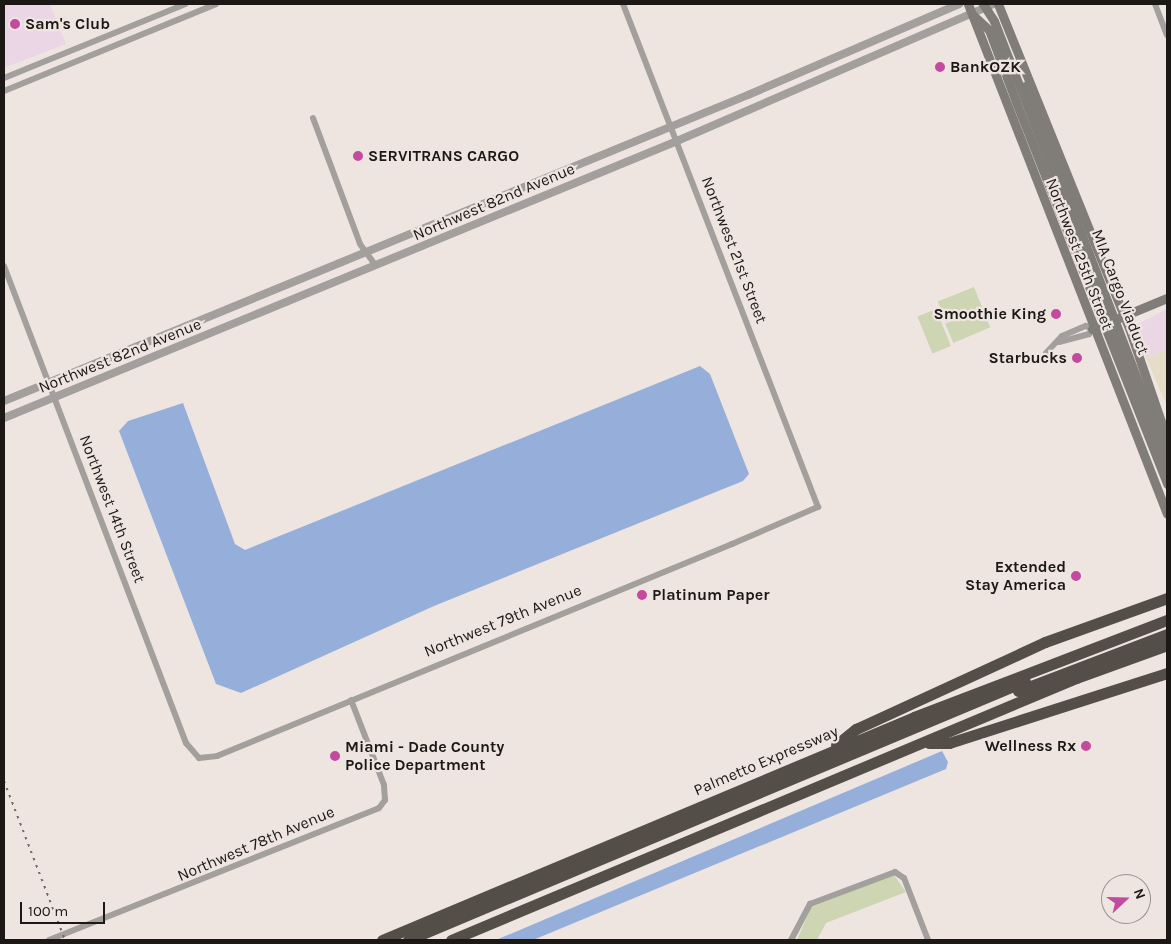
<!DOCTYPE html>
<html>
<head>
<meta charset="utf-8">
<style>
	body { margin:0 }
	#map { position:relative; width:1171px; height:944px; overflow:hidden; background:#eee5e1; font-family:Karla,sans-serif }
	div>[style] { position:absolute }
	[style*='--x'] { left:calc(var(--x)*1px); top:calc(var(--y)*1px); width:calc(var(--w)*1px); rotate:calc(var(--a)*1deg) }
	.commercial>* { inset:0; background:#ebd6e5 }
	.medical>* { inset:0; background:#e6ddc8 }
	.green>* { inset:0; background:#ced5b2; transform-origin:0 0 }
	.water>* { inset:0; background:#96afda }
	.minor>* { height:6px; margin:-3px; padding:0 3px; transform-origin:3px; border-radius:3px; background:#a29f9c }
	.tertiary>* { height:8px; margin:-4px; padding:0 4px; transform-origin:4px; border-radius:4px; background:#a29f9c }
	.secondary>* { height:9px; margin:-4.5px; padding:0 4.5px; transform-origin:4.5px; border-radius:4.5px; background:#807c78 }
	.motorway>* { height:11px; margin:-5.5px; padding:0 5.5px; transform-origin:5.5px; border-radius:5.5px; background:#544e49 }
	.rail>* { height:2px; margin-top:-1px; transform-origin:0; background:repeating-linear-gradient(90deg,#6f6a67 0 2.5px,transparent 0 7.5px) }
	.secondary-bridge>* { height:9px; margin:-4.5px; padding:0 4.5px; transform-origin:4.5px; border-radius:4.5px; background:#807c78 }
	.dots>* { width:14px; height:14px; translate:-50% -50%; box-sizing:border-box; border:2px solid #eee5e1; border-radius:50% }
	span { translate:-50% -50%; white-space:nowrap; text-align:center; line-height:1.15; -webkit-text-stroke:4.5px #eee5e1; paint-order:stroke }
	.poi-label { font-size:16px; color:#1b1816; font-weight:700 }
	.left { translate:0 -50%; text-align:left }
	.right { translate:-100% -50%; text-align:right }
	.street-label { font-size:16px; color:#1b1816 }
	.frame { position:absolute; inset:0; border:5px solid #1b1816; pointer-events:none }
	.north { position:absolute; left:1101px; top:874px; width:50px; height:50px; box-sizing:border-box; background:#eee5e1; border:1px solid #9a9390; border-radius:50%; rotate:69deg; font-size:14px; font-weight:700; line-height:20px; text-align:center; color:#1b1816 }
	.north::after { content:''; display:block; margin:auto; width:18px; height:22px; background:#c34a9f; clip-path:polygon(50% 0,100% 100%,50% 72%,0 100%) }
	.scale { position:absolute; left:20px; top:902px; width:85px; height:22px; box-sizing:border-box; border:2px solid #1b1816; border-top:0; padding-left:6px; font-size:15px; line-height:18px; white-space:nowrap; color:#1b1816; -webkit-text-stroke:4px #eee5e1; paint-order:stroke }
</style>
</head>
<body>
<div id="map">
	<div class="commercial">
		<i style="clip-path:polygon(4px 4px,50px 4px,66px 44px,4px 68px)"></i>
		<i style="clip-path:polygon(1167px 309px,1167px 349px,1146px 358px,1134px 326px)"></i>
	</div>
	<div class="medical">
		<i style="clip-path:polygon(1167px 349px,1167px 406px,1146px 358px)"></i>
	</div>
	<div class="green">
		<i style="left:974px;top:287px;width:22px;height:39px;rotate:68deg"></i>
		<i style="left:982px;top:308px;width:21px;height:40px;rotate:67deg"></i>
		<i style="left:936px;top:309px;width:40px;height:20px;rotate:68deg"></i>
		<i style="clip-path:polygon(894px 875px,906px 892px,826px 923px,817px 940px,797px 940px,811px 907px)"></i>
	</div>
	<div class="water">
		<i style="clip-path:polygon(700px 366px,710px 374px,749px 474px,743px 481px,434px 606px,241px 693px,216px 684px,119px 431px,128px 421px,183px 403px,235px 544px,245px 550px)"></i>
		<i style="clip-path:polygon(942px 751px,948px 762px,946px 769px,533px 940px,496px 940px)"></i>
	</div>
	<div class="minor">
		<i style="--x:1155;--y:4;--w:33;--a:69"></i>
		<i style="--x:4;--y:78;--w:196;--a:-22.2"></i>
		<i style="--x:4;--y:91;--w:229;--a:-22.3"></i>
		<i style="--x:313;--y:118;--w:134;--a:69.5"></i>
		<i style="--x:360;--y:244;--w:27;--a:54"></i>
		<i style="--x:4;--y:266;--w:511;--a:69.12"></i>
		<i style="--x:186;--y:743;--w:20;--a:49"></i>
		<i style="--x:199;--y:758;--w:18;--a:-6"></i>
		<i style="--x:217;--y:756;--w:557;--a:-22.37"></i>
		<i style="--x:732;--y:544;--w:94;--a:-23.3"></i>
		<i style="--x:818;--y:507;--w:539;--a:-111.19"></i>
		<i style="--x:1046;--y:353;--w:23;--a:-47"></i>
		<i style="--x:1062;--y:336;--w:26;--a:-23"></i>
		<i style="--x:1086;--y:326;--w:7;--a:27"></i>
		<i style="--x:1092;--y:329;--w:6;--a:121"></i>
		<i style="--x:1089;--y:334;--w:31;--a:165"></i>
		<i style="--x:49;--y:940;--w:355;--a:-21.8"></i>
		<i style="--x:379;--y:808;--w:10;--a:-53"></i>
		<i style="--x:385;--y:800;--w:15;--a:-94"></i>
		<i style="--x:384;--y:785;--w:91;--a:-111.2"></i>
		<i style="--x:791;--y:940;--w:41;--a:-62.2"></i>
		<i style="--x:810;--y:904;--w:91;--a:-20.6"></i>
		<i style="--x:895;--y:872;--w:11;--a:34"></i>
		<i style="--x:904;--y:878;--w:66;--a:68.8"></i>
	</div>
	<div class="tertiary">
		<i style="--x:4;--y:401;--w:804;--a:-22.36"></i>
		<i style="--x:748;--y:95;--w:230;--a:-23.3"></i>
		<i style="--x:4;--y:418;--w:728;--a:-22.37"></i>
		<i style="--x:677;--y:141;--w:344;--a:-23.4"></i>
	</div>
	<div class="secondary">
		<i style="--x:968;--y:4;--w:547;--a:68.68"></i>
		<i style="--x:983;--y:4;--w:20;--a:57"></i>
		<i style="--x:994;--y:21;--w:477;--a:68.7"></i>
		<i style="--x:998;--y:4;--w:349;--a:68"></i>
		<i style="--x:1129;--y:328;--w:117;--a:71.1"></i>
		<i style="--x:974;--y:16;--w:21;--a:43"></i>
		<i style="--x:989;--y:30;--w:77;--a:69.4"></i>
		<i style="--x:1025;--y:86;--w:57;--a:69.3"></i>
		<i style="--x:1092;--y:329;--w:81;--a:-22.5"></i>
	</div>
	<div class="motorway">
		<i style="--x:1018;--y:691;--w:160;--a:-20.9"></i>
		<i style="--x:929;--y:743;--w:20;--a:0"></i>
		<i style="--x:949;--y:743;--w:229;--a:-17.8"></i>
		<i style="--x:836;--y:745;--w:26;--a:-39"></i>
		<i style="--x:856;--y:729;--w:208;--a:-24.7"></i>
		<i style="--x:1045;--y:642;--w:130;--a:-19.8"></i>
		<i style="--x:382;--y:940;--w:577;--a:-22.74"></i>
		<i style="--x:914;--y:717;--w:271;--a:-21"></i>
		<i style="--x:408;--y:940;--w:669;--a:-22.77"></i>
		<i style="--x:451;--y:940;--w:678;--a:-22.74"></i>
		<i style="--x:1076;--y:678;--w:97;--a:-19.9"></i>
	</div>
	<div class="rail">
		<i style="--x:4;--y:781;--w:170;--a:69"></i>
	</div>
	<div class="secondary-bridge">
		<i style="--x:1016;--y:102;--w:411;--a:68.4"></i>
		<i style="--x:1045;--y:139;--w:340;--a:69"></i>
	</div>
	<div class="dots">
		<i style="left:15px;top:24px;background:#c34a9f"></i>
		<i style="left:940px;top:67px;background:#c34a9f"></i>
		<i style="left:358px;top:156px;background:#c34a9f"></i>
		<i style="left:1056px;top:314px;background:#c34a9f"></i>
		<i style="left:1077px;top:358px;background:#c34a9f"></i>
		<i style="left:1076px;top:576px;background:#c34a9f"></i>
		<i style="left:642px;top:595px;background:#c34a9f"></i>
		<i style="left:1086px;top:746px;background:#c34a9f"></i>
		<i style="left:335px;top:756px;background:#c34a9f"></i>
	</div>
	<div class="poi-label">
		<span class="left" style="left:25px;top:24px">Sam's Club</span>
		<span class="left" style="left:950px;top:67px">BankOZK</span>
		<span class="left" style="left:368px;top:156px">SERVITRANS CARGO</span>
		<span class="right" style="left:1046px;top:314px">Smoothie King</span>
		<span class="right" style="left:1067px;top:358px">Starbucks</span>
		<span class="right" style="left:1066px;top:576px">Extended<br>Stay America</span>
		<span class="left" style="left:652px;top:595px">Platinum Paper</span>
		<span class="right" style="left:1076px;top:746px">Wellness Rx</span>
		<span class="left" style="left:345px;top:756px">Miami - Dade County<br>Police Department</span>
	</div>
	<div class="street-label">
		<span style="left:494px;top:202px;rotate:-23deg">Northwest 82nd Avenue</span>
		<span style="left:734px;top:250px;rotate:69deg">Northwest 21st Street</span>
		<span style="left:1079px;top:254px;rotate:69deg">Northwest 25th Street</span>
		<span style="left:1120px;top:292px;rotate:69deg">MIA Cargo Viaduct</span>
		<span style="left:120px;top:356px;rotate:-22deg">Northwest 82nd Avenue</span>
		<span style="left:112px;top:509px;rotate:69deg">Northwest 14th Street</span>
		<span style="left:503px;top:621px;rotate:-22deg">Northwest 79th Avenue</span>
		<span style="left:766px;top:761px;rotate:-23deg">Palmetto Expressway</span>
		<span style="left:256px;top:844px;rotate:-23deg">Northwest 78th Avenue</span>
	</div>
	<div class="frame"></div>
	<div class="north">N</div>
	<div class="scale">100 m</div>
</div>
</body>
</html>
